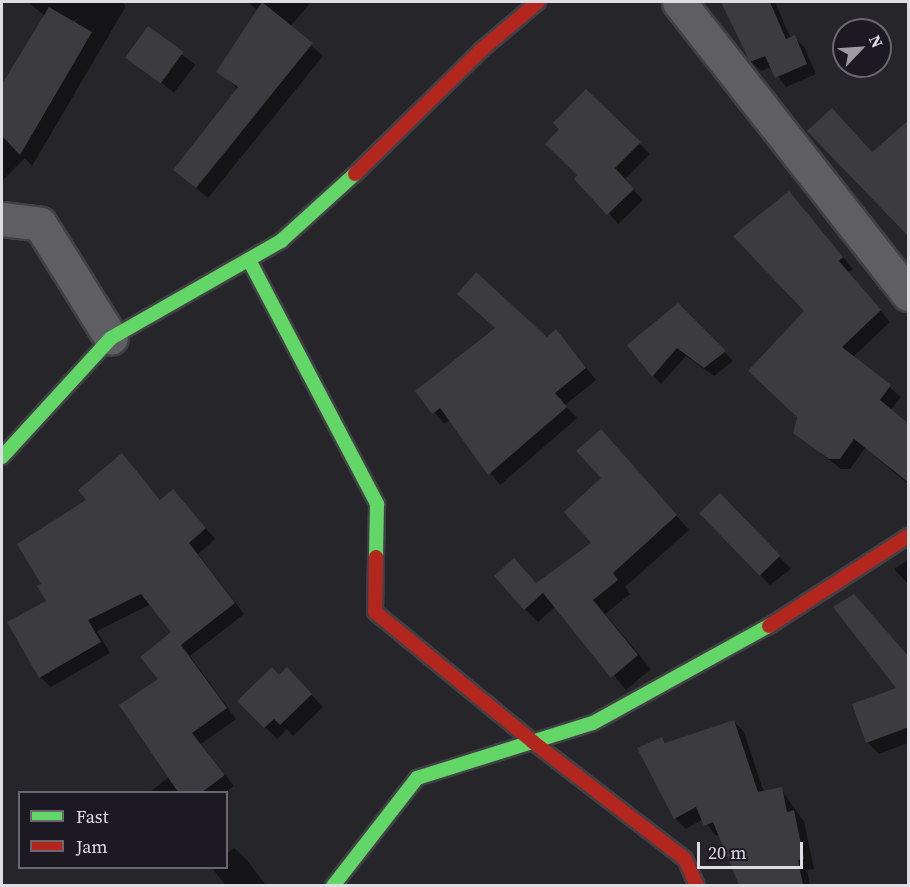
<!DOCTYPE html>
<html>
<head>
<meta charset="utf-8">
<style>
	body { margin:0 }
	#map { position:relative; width:910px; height:887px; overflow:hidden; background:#26252a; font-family:"Source Serif 4",serif }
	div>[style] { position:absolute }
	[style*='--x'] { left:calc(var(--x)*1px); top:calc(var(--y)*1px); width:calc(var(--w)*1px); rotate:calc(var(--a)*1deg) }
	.shadow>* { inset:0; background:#0007; transform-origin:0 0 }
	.building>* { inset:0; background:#3c3b3f; transform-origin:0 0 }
	.roads { filter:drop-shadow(2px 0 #414045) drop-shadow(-2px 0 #414045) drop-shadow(0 2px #414045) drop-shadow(0 -2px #414045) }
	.street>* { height:33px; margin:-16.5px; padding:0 16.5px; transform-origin:16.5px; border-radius:16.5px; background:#5f5e62 }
	.fast>* { height:14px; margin:-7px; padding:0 7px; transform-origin:7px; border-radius:7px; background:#63d668 }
	.jam>* { height:14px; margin:-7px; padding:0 7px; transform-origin:7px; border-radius:7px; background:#b3261e }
	span { translate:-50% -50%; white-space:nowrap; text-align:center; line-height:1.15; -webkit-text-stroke:5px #1c1923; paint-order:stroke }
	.frame { position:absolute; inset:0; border:3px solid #dfdde4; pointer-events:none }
	.legend { position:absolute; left:18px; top:791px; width:210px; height:78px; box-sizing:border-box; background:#1c1923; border:2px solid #6a6770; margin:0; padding:8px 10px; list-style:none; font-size:18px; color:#dfdde4 }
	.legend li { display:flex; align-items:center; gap:12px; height:30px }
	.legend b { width:30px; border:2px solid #6a6770 }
	.north { position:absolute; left:832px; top:18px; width:60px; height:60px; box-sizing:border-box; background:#1c1923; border:2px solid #6a6770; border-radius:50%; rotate:65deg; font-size:16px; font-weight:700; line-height:24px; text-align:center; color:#dfdde4 }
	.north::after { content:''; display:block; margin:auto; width:21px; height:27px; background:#9e9da3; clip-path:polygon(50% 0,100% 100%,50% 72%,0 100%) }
	.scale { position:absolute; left:697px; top:842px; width:106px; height:27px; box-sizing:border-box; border:3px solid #dfdde4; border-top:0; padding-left:8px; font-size:18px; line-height:21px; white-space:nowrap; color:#dfdde4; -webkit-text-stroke:4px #1c1923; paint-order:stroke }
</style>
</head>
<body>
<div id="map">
	<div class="shadow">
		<i style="clip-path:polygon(28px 2px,122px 2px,126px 6px,32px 166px,25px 158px,2px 181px,2px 97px,79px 18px,59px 28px)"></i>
		<i style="clip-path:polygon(248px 2px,311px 2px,290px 27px,323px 56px,208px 198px,175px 170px,238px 89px,218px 71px,258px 11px)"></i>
		<i style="clip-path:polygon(723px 2px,775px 2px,791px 39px,794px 37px,804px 47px,816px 74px,786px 87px,771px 67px,761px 71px,751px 61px)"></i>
		<i style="left:148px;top:28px;width:60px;height:35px;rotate:38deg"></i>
		<i style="clip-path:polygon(586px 91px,650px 154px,624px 180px,643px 200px,618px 224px,579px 176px)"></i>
		<i style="clip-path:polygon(789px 193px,853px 269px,848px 272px,890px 322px,853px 357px,901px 397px,890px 411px,908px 426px,908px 484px,865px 448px,850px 469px,841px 469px,795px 433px,806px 311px)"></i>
		<i style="clip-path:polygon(678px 305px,733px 361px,714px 376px,686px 356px,661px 384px,653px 376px)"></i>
		<i style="clip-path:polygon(556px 331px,596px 380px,565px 405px,577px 418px,500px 485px,450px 420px,444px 424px,417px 391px,546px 339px)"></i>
		<i style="clip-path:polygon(614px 444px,689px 530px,625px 587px,630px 594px,605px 614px,651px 669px,626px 690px,556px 606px,538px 622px,525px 609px,537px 584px,593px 543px,603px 478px)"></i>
		<i style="clip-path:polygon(122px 455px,161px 501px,183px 501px,215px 539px,198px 554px,244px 614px,190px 656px,236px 719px,201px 744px,234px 786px,225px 792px,150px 792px,169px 777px,160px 679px,173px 633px,151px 604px,97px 631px,110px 653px,51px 687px,40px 677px,48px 601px,43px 584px,89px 501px)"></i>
		<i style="clip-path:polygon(732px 507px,791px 569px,770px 585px,758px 573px)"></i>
		<i style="clip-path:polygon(908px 560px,908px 584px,894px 569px)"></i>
		<i style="clip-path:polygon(279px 676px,298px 681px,323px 707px,293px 736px,287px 729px,277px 739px,239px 701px)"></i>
		<i style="clip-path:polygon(908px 699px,908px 743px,879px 754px,867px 742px)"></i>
		<i style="clip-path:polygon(734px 722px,744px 732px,764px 793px,781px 789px,804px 822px,814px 869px,807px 870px,810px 886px,741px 886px,720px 834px,716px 836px,703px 819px,686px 829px,675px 818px,639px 749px,662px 738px,667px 744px)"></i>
		<i style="clip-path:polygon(234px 848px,246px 859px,265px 884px,226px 886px,212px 868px,226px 868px,226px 854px)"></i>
	</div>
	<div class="building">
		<i style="clip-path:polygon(262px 2px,313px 43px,196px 188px,173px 170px,238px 87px,216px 72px)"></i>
		<i style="clip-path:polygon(721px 2px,770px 2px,786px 39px,795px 35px,807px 64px,775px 78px,765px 56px,750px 62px)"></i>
		<i style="clip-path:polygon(49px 7px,92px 32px,20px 155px,2px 136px,2px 84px)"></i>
		<i style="left:148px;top:26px;width:44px;height:39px;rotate:36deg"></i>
		<i style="clip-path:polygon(586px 89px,641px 142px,615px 168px,634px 189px,607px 215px,574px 179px,577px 175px,545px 144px,559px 129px,553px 123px)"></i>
		<i style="clip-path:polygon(832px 108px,872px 152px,909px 120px,909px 237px,807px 131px)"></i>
		<i style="clip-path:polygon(789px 191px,843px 257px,839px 261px,881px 310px,842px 347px,891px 385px,880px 400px,909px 424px,909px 483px,854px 439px,840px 459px,829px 459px,793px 433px,797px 417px,748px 371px,804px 311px,733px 236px)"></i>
		<i style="clip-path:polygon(476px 272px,547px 337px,556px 329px,586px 368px,555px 393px,567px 407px,488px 475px,440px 408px,432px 414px,415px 391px,495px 328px,457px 294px)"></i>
		<i style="clip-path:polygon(678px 303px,726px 351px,704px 368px,677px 348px,652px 377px,627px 345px)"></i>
		<i style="clip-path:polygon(601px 429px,677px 515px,613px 573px,618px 580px,593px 600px,638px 655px,611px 678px,543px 593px,524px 610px,494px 576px,514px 558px,536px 583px,591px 543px,564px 512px,601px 478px,576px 451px)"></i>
		<i style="clip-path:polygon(122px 453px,160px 500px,173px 489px,206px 528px,189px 543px,235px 603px,181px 645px,227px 708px,192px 733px,225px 775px,202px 792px,178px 792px,119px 705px,158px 679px,140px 657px,171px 632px,141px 594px,88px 620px,101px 642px,39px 678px,7px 622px,46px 601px,37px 586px,41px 584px,17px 544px,86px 500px,78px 490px)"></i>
		<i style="left:720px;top:493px;width:87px;height:29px;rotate:46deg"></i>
		<i style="clip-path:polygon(854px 594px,909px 657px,909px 727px,866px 743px,852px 704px,896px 688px,833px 607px)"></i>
		<i style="clip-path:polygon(272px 667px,279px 675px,287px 667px,312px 694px,280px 725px,274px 719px,264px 728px,237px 701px)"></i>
		<i style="clip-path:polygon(734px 720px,758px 792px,782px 787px,787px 812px,794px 810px,804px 859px,798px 860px,803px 885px,739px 885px,713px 822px,704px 826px,696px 807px,674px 819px,637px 748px,662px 737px,665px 743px)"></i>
	</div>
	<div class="roads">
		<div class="street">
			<i style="--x:679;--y:2;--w:371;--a:51.9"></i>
			<i style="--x:2;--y:219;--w:38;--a:7"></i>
			<i style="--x:40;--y:224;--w:134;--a:58.1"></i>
		</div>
		<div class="fast">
			<i style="--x:249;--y:260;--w:276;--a:62.3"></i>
			<i style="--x:377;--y:504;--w:53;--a:91.1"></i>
			<i style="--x:2;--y:457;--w:161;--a:-47.5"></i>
			<i style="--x:111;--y:338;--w:196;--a:-29.7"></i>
			<i style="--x:281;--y:241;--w:100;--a:-42.2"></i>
			<i style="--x:333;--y:886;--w:137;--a:-52.1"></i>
			<i style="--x:417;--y:778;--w:184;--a:-17.4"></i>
			<i style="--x:593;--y:723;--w:201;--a:-28.9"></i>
		</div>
		<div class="jam">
			<i style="--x:355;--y:174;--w:175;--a:-44.5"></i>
			<i style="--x:480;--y:51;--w:76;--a:-40.2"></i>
			<i style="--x:376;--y:557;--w:55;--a:91"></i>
			<i style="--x:375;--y:612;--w:205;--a:39.4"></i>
			<i style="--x:533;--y:742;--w:192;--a:37.6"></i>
			<i style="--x:685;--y:859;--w:30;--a:66"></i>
			<i style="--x:769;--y:626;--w:166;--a:-32.9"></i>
		</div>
	</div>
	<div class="frame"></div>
	<ul class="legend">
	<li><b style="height:8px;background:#63d668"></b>Fast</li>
	<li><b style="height:8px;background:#b3261e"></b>Jam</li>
	</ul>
	<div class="north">N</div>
	<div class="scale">20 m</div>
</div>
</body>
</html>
